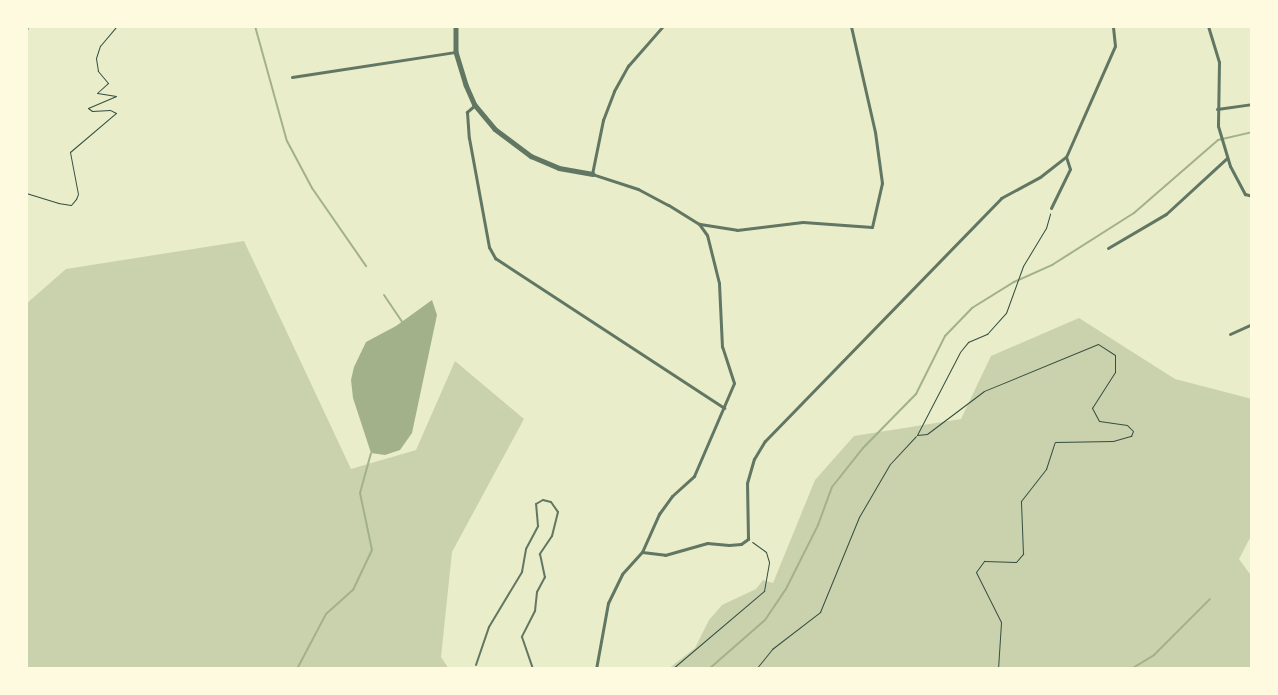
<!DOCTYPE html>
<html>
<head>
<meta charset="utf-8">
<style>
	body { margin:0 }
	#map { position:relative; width:1278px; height:695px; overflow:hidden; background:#e9edc9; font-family:Commissioner,sans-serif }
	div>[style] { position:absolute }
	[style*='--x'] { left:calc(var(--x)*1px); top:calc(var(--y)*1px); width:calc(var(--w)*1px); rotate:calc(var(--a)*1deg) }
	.green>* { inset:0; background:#cad2ad }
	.water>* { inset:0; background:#a3b18a }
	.stream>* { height:2px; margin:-1px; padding:0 1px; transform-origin:1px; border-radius:1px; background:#a3b18a }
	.path>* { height:1px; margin:-0.5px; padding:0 0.5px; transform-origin:0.5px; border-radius:0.5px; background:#344e41 }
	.service>* { height:2px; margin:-1px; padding:0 1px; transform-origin:1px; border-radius:1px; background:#617663 }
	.minor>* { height:3px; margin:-1.5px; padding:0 1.5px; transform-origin:1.5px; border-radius:1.5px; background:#617663 }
	.tertiary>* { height:4.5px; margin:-2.25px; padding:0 2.25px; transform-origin:2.25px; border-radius:2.25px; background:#617663 }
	span { translate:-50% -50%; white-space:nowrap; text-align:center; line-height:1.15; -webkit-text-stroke:5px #fefae0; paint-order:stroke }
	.frame { position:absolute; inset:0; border:28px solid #fefae0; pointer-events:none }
</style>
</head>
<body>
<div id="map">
	<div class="green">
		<i style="clip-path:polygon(244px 241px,351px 469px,416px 450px,455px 361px,524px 419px,452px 552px,441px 657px,449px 669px,26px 669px,26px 304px,66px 269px)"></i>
		<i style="clip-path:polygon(1079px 318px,1175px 379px,1252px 399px,1252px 534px,1239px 559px,1252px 577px,1252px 669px,668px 669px,695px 648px,709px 620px,722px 605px,756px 589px,763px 580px,773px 583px,815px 480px,854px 436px,961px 419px,991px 356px)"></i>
	</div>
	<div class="water">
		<i style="clip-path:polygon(432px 300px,437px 315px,412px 433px,400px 450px,385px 455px,371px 453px,353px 398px,351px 380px,354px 367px,366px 342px,396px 326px)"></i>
	</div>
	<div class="stream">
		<i style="--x:255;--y:26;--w:119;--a:74.5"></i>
		<i style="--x:287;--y:141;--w:53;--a:62"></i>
		<i style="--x:312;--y:188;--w:95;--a:55.3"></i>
		<i style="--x:384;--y:295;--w:32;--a:56"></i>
		<i style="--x:297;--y:669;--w:62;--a:-62.2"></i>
		<i style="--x:326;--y:614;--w:36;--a:-42"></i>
		<i style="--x:353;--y:590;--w:44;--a:-64.6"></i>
		<i style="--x:372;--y:550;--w:58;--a:-101.9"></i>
		<i style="--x:360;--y:493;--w:41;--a:-74.6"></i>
		<i style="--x:709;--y:669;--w:74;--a:-41.2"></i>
		<i style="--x:765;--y:620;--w:37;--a:-56"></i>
		<i style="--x:786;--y:589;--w:72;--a:-63.4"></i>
		<i style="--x:818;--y:525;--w:40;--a:-69.8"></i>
		<i style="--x:832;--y:487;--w:50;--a:-51.5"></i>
		<i style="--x:863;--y:448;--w:76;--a:-45.5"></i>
		<i style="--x:916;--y:394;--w:65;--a:-63.4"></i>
		<i style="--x:945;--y:336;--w:39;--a:-46"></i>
		<i style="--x:972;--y:308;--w:49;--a:-31.8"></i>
		<i style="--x:1014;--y:282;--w:42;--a:-24.1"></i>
		<i style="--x:1052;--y:265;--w:97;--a:-32.4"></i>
		<i style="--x:1134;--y:213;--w:111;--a:-41"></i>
		<i style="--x:1218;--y:140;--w:35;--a:-13"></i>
		<i style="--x:1131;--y:669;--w:27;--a:-31"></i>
		<i style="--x:1154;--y:655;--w:79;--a:-45"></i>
	</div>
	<div class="path">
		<i style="--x:26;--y:193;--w:34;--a:17"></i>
		<i style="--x:58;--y:203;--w:13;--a:9"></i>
		<i style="--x:71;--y:205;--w:8;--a:-50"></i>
		<i style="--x:76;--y:199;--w:5;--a:-68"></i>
		<i style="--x:78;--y:194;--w:43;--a:-100.8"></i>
		<i style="--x:70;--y:152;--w:60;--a:-40.3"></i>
		<i style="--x:116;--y:113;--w:7;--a:-153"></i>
		<i style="--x:110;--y:110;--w:18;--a:177"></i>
		<i style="--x:92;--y:111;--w:5;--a:-143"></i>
		<i style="--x:88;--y:108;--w:30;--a:-23"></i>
		<i style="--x:116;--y:96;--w:19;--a:-171"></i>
		<i style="--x:97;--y:93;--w:15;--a:-42"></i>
		<i style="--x:108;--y:83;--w:16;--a:-130"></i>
		<i style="--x:98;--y:71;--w:13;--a:-99"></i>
		<i style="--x:96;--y:58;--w:13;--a:-72"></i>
		<i style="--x:100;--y:46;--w:26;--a:-50"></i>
		<i style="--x:672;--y:669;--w:121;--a:-40.3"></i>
		<i style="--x:764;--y:591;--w:29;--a:-80"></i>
		<i style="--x:769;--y:562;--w:10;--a:-107"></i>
		<i style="--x:766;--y:552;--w:17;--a:-144"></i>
		<i style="--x:756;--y:669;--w:26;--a:-51"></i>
		<i style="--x:772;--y:649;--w:61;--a:-37.6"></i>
		<i style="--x:820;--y:612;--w:103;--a:-67.7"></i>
		<i style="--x:859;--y:517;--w:61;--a:-59.7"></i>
		<i style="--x:890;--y:464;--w:38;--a:-47"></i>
		<i style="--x:998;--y:669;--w:47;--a:-86.3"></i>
		<i style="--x:1001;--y:622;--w:56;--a:-116.6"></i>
		<i style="--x:976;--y:572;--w:14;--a:-54"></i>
		<i style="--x:984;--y:561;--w:32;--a:2"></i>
		<i style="--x:1016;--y:562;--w:11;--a:-49"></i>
		<i style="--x:1023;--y:554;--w:53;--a:-92.2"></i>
		<i style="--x:1021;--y:501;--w:41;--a:-52"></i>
		<i style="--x:1046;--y:469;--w:28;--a:-72"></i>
		<i style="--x:1055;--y:442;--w:58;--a:-1"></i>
		<i style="--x:1113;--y:441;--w:19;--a:-16"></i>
		<i style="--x:1131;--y:436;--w:5;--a:-68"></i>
		<i style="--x:1133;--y:431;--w:8;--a:-135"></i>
		<i style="--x:1127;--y:425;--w:28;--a:-172"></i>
		<i style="--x:1099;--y:421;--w:15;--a:-118"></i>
		<i style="--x:1092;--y:408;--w:43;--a:-57.4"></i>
		<i style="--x:1115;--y:372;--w:17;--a:-90"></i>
		<i style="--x:1115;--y:355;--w:20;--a:-147"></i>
		<i style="--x:1098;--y:344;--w:123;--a:157.6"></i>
		<i style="--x:984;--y:391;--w:71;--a:143"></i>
		<i style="--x:927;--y:434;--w:10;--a:174"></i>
		<i style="--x:917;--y:435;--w:93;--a:-62.6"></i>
		<i style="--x:960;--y:352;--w:13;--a:-51"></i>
		<i style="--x:968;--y:342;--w:21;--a:-23"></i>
		<i style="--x:987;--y:334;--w:28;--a:-48"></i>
		<i style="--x:1006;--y:313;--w:50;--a:-70.1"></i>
		<i style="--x:1023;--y:266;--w:44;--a:-58.8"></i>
		<i style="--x:1046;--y:228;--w:15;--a:-74"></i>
	</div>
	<div class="service">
		<i style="--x:476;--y:665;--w:40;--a:-71.1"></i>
		<i style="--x:489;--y:627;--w:64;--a:-59"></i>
		<i style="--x:522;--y:572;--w:23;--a:-80"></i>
		<i style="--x:526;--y:549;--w:26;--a:-62"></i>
		<i style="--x:538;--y:526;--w:22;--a:-95"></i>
		<i style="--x:536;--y:504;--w:8;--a:-30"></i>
		<i style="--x:543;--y:500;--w:8;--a:14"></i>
		<i style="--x:551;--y:502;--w:12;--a:55"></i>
		<i style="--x:558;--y:512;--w:25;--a:104"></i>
		<i style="--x:552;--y:536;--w:22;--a:124"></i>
		<i style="--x:540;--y:554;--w:24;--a:78"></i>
		<i style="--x:545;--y:577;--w:17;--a:118"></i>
		<i style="--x:537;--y:592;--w:19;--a:96"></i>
		<i style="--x:535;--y:611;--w:29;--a:117"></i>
		<i style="--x:522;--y:637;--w:34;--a:71"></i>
	</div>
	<div class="minor">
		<i style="--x:594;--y:26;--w:20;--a:0"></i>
		<i style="--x:1208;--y:26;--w:38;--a:73"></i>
		<i style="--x:1219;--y:62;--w:64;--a:90.9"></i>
		<i style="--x:1218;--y:126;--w:42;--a:73.3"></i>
		<i style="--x:1230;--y:166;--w:32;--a:62"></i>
		<i style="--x:1245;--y:194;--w:7;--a:16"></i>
		<i style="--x:26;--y:30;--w:4;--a:-76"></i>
		<i style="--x:292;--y:77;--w:166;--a:-8.7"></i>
		<i style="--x:475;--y:105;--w:11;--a:139"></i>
		<i style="--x:467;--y:112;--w:26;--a:86"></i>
		<i style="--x:469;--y:138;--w:111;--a:79.6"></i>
		<i style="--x:489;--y:247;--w:13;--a:61"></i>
		<i style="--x:495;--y:258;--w:274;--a:33.2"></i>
		<i style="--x:1217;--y:109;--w:35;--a:-8"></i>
		<i style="--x:1051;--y:208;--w:43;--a:-64"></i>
		<i style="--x:1070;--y:169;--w:13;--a:-108"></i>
		<i style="--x:700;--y:224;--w:37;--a:9"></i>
		<i style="--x:737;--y:230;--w:66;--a:-6.9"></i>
		<i style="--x:803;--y:222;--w:69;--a:4.1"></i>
		<i style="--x:872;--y:227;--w:45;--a:-77.2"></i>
		<i style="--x:882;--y:183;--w:51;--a:-97.8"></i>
		<i style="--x:875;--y:132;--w:109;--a:-102.8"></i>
		<i style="--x:1108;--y:248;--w:67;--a:-30.4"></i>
		<i style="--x:1166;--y:214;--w:83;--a:-42.6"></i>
		<i style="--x:1230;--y:334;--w:24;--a:-24"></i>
		<i style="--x:642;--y:552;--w:23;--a:7"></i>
		<i style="--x:665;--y:555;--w:44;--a:-15.9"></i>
		<i style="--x:707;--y:543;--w:22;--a:5"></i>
		<i style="--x:729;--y:545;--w:12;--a:-5"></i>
		<i style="--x:741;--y:544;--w:9;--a:-36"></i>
		<i style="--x:748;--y:539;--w:56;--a:-91"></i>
		<i style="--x:747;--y:483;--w:25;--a:-74"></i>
		<i style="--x:754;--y:459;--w:21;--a:-59"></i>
		<i style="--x:765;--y:441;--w:339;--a:-45.8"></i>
		<i style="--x:1001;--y:198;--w:44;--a:-28.3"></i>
		<i style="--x:1040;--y:177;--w:33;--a:-38"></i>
		<i style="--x:1066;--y:157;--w:121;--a:-66.2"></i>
		<i style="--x:1115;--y:46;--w:20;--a:-96"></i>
		<i style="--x:596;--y:669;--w:67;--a:-79.7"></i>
		<i style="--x:608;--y:603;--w:32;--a:-64"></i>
		<i style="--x:622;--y:574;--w:30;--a:-48"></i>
		<i style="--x:642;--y:552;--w:42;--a:-65.9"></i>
		<i style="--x:659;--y:514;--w:22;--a:-54"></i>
		<i style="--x:672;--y:496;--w:30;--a:-42"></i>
		<i style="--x:694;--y:476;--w:101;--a:-66.7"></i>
		<i style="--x:734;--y:383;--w:38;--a:-108"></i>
		<i style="--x:722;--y:347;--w:64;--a:-92.7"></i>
		<i style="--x:719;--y:283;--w:49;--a:-104"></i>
		<i style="--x:707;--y:235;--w:14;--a:-126"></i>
		<i style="--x:699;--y:224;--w:36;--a:-148"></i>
		<i style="--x:668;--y:205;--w:34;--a:-152"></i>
		<i style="--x:638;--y:189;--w:48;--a:-161.9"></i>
		<i style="--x:592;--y:174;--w:55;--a:-78.5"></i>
		<i style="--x:603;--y:120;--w:31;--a:-69"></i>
		<i style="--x:614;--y:91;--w:29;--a:-61"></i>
		<i style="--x:628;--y:66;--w:53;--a:-48.8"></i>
	</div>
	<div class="tertiary">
		<i style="--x:456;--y:26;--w:26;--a:90"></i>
		<i style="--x:456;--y:52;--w:34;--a:73"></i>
		<i style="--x:466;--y:85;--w:22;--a:66"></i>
		<i style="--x:475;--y:105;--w:31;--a:50"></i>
		<i style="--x:495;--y:129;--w:45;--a:36.9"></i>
		<i style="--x:531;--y:156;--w:30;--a:23"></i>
		<i style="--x:559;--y:168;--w:34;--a:10"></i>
	</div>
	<div class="frame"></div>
</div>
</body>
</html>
